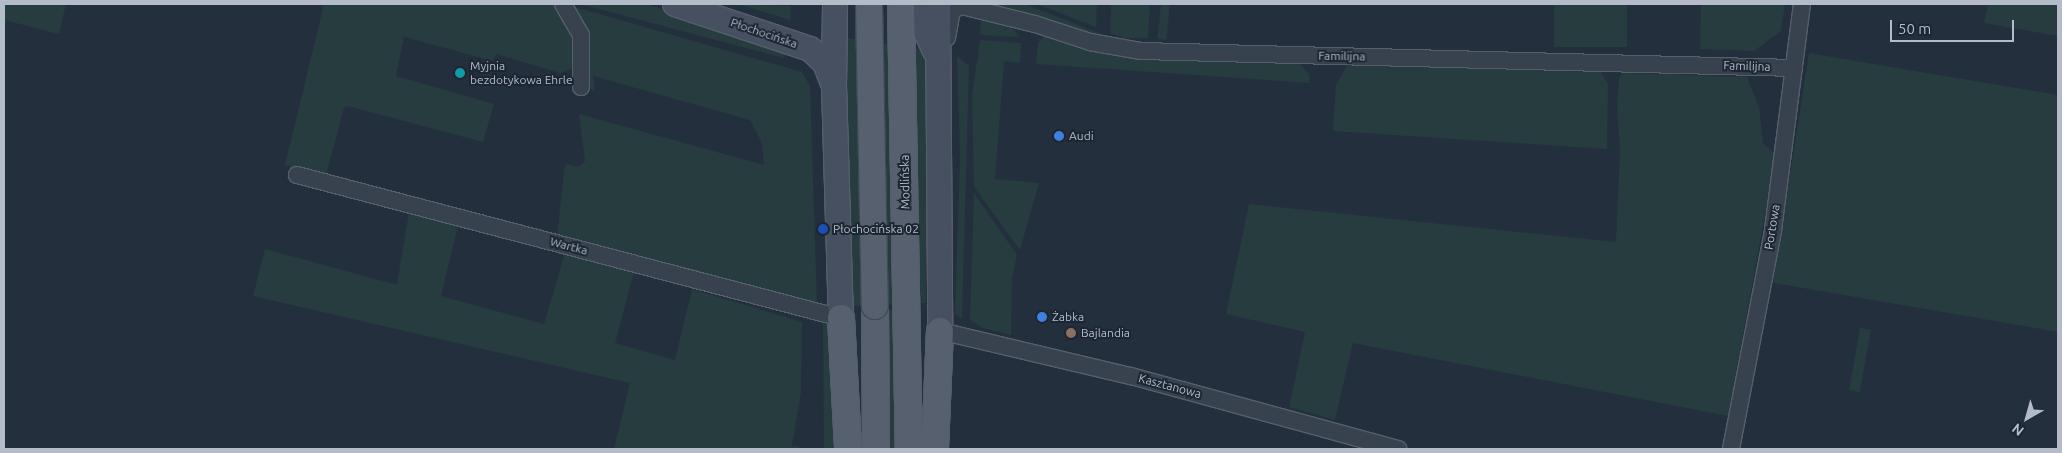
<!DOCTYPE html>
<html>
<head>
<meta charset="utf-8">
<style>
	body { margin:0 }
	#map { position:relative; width:2062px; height:453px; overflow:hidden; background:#242f3e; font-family:Ubuntu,sans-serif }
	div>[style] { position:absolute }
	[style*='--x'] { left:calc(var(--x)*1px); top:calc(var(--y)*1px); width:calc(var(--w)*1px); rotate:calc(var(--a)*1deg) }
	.green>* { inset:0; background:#263c3f; transform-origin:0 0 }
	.roads { filter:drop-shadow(1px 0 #565f6c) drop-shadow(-1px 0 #565f6c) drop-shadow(0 1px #565f6c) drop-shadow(0 -1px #565f6c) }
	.minor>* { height:16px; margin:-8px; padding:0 8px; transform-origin:8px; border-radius:8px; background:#38414e }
	.secondary>* { height:24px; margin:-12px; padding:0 12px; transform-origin:12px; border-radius:12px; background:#465061 }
	.primary>* { height:26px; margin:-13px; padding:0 13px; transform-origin:13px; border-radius:13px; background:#56606e }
	.bridges { filter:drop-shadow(1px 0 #414a57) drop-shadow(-1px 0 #414a57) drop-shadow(0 1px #414a57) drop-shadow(0 -1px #414a57) }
	.primary-bridge>* { height:26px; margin:-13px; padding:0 13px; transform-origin:13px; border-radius:13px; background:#56606e }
	.dots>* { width:14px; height:14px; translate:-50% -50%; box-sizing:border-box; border:2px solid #1d2633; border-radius:50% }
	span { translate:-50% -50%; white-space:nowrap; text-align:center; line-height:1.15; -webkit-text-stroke:4px #1d2633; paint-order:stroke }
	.street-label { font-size:12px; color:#b4bcc9 }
	.poi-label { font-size:12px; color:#b4bcc9 }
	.left { translate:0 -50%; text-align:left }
	.frame { position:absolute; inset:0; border:5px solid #b4bcc9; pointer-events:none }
	.north { position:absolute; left:2002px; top:393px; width:50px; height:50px; -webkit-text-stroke:4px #1d2633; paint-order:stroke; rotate:218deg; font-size:14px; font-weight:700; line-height:20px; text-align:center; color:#b4bcc9 }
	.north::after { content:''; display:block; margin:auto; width:18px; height:22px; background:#b4bcc9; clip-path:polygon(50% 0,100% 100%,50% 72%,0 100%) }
	.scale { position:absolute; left:1890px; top:20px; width:124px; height:22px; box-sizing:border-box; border:2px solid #b4bcc9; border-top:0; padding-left:6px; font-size:15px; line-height:18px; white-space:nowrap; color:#b4bcc9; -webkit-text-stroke:4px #1d2633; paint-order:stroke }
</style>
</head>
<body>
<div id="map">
	<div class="green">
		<i style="clip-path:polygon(4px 4px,66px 4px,59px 34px,4px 20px)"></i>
		<i style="clip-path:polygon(324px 4px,556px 4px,573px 37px,573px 66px,570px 70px,560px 73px,496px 54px,493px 61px,404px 37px,396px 76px,494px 104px,483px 142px,348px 106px,344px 108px,326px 175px,285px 165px)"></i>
		<i style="clip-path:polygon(580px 4px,646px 4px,787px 47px,784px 58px)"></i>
		<i style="clip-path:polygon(738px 4px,791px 6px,790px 20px)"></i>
		<i style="clip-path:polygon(981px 4px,1025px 4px,1124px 43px,1105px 40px,1045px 18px)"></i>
		<i style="clip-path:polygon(1037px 4px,1097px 4px,1096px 27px)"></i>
		<i style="clip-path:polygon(1111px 4px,1150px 4px,1148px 38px,1124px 38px,1110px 33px)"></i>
		<i style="left:1161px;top:4px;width:9px;height:35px;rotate:6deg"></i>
		<i style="left:1554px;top:4px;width:73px;height:43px"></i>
		<i style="clip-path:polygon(1701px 4px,1785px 4px,1781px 31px,1754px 51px,1700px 49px)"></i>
		<i style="clip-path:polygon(1988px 4px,2058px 4px,2058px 36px,1984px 23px)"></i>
		<i style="clip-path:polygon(571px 6px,802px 72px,810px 86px,817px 305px,557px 236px,565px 164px,578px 167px,585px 161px,579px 114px,764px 165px,762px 143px,750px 120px,593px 76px,595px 92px,590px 88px,586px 85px,588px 33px)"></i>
		<i style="clip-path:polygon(981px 19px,1010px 26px,1020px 37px,980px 35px)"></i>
		<i style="clip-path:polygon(1047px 32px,1114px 56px,1134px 58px,1299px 63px,1309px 74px,1310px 83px,1036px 64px,1038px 43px)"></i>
		<i style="clip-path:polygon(848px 38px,927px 50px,926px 303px,851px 306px,844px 77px)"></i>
		<i style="clip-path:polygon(980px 40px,1021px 43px,1020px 63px,1004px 61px,995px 179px,1039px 183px,1020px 250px,974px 187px,972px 97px)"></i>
		<i style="clip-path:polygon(1809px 53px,2058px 95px,2058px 332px,1773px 283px)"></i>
		<i style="clip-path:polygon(957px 56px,969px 66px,962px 319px,955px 314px,960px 155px)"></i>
		<i style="clip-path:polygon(1348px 64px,1601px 72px,1608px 84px,1607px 149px,1333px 131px,1336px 85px)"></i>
		<i style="clip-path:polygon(1623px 73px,1747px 77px,1759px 107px,1763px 143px,1776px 155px,1728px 416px,1353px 343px,1335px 420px,1289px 407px,1305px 332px,1226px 314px,1249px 204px,1616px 242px,1620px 150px,1617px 107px,1619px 78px)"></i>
		<i style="clip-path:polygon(974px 193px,1017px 255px,1012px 279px,1011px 335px,982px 328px,970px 320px)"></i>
		<i style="clip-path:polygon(409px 212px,458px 226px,441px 296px,544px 324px,565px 253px,634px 272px,615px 343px,675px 360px,692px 289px,802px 322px,801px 392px,792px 445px,807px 449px,614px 449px,630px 383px,253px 296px,265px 249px,397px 285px)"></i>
		<i style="left:886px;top:310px;width:11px;height:139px"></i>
		<i style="clip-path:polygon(823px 323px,830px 326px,840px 449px,824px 449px)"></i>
		<i style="left:1860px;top:328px;width:11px;height:63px;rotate:10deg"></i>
	</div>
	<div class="roads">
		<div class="minor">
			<i style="--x:563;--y:4;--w:36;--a:60"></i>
			<i style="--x:581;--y:35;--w:52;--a:90"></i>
			<i style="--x:947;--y:38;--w:28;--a:-80"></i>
			<i style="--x:952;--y:10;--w:11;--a:-22"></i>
			<i style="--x:962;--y:6;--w:75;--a:13.9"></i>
			<i style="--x:1035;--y:24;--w:58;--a:18.1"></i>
			<i style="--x:1090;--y:42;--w:52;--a:10"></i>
			<i style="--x:1141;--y:51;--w:653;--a:1.49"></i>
			<i style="--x:297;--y:175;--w:562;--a:14.73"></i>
			<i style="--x:940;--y:331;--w:196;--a:13.3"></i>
			<i style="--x:1131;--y:376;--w:277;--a:15.3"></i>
			<i style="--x:1731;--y:449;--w:223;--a:-79.1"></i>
			<i style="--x:1773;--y:230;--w:228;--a:-82.7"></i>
		</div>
		<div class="secondary">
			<i style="--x:675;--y:4;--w:142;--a:18.4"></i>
			<i style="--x:810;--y:49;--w:21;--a:43"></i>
			<i style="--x:825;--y:63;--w:22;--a:69"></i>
			<i style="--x:835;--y:4;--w:82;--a:90.7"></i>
			<i style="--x:834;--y:86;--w:232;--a:88.3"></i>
			<i style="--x:913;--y:4;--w:52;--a:64.9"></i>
			<i style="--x:938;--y:4;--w:327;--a:89.6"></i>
		</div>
		<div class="primary">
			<i style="--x:901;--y:4;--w:445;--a:89"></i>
			<i style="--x:875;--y:306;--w:143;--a:89.6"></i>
			<i style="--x:841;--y:318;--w:131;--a:86.9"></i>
			<i style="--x:935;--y:449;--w:118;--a:-87.6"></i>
		</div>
	</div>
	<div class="bridges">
		<div class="primary-bridge">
			<i style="--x:869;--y:4;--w:302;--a:88.9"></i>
		</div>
	</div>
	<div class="dots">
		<i style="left:460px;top:73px;background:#0f9aa8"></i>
		<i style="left:1059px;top:136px;background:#3f7fe0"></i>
		<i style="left:823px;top:229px;background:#1a4fb4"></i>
		<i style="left:1042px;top:317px;background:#3f7fe0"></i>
		<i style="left:1071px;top:333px;background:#8d6e63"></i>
	</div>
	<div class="street-label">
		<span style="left:764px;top:33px;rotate:19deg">Płochocińska</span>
		<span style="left:1342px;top:56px;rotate:1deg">Familijna</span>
		<span style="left:1747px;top:66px;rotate:2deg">Familijna</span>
		<span style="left:905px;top:182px;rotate:-91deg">Modlińska</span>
		<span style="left:1772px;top:227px;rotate:-81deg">Portowa</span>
		<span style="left:569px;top:246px;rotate:15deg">Wartka</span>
		<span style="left:1170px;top:386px;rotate:15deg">Kasztanowa</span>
	</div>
	<div class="poi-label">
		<span class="left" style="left:470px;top:73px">Myjnia<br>bezdotykowa Ehrle</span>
		<span class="left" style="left:1069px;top:136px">Audi</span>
		<span class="left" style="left:833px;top:229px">Płochocińska 02</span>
		<span class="left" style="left:1052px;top:317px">Żabka</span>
		<span class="left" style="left:1081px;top:333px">Bajlandia</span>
	</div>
	<div class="frame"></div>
	<div class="north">N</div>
	<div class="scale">50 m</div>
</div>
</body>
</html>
